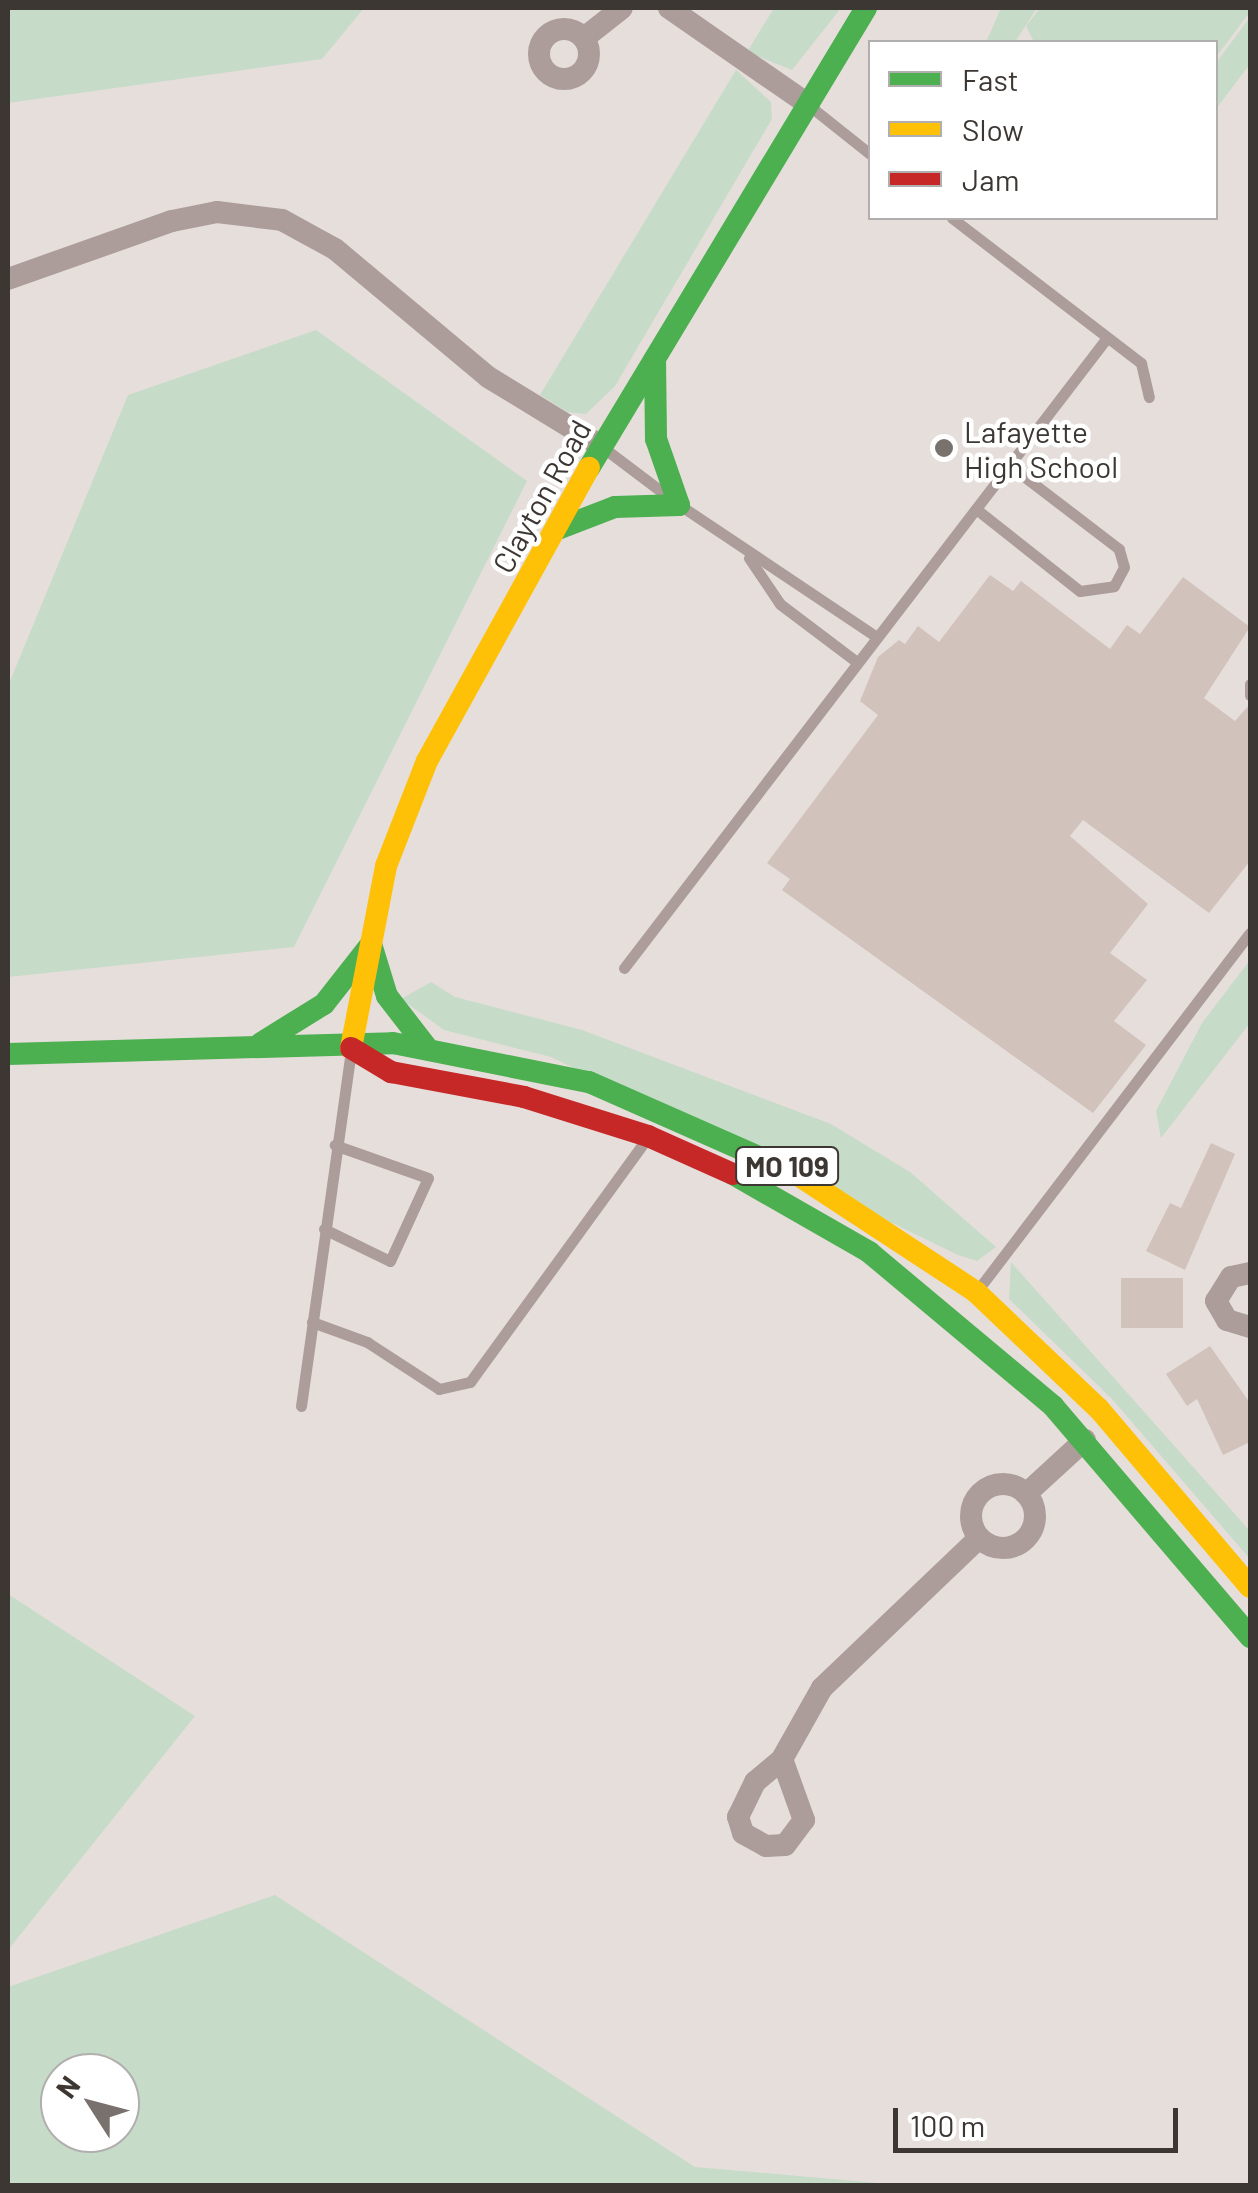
<!DOCTYPE html>
<html>
<head>
<meta charset="utf-8">
<style>
	body { margin:0 }
	#map { position:relative; width:1258px; height:2193px; overflow:hidden; background:#e6dedb; font-family:Barlow,sans-serif }
	div>[style] { position:absolute }
	[style*='--x'] { left:calc(var(--x)*1px); top:calc(var(--y)*1px); width:calc(var(--w)*1px); rotate:calc(var(--a)*1deg) }
	.green>* { inset:0; background:#c7dbc9 }
	.building>* { inset:0; background:#d2c2bc; transform-origin:0 0 }
	.lane>* { height:11px; margin:-5.5px; padding:0 5.5px; transform-origin:5.5px; border-radius:5.5px; background:#ac9d9a }
	.street>* { height:22px; margin:-11px; padding:0 11px; transform-origin:11px; border-radius:11px; background:#ac9d9a }
	.street>.ring { margin:-11px; padding:0; box-sizing:content-box; background:none; border:22px solid #ac9d9a; border-radius:50% }
	.fast>* { height:22px; margin:-11px; padding:0 11px; transform-origin:11px; border-radius:11px; background:#4caf50 }
	.slow>* { height:22px; margin:-11px; padding:0 11px; transform-origin:11px; border-radius:11px; background:#ffc107 }
	.jam>* { height:22px; margin:-11px; padding:0 11px; transform-origin:11px; border-radius:11px; background:#c62828 }
	.dots>* { width:28px; height:28px; translate:-50% -50%; box-sizing:border-box; border:5px solid #fff; border-radius:50% }
	span { translate:-50% -50%; white-space:nowrap; text-align:center; line-height:1.15; -webkit-text-stroke:9px #fff; paint-order:stroke }
	.shield-label span { padding:2px 8px; background:#fff; border:2px solid; border-radius:8px; -webkit-text-stroke-width:0 }
	.shield-label { font-size:28px; color:#3d3734; font-weight:700 }
	.poi-label { font-size:30px; color:#3d3734 }
	.left { translate:0 -50%; text-align:left }
	.street-label { font-size:30px; color:#3d3734 }
	.frame { position:absolute; inset:0; border:10px solid #3d3734; pointer-events:none }
	.legend { position:absolute; left:868px; top:40px; width:350px; height:180px; box-sizing:border-box; background:#fff; border:2px solid #b1afae; margin:0; padding:12px 18px; list-style:none; font-size:30px; color:#3d3734 }
	.legend li { display:flex; align-items:center; gap:20px; height:50px }
	.legend b { width:50px; border:2px solid #b1afae }
	.north { position:absolute; left:40px; top:2053px; width:100px; height:100px; box-sizing:border-box; background:#fff; border:2px solid #b1afae; border-radius:50%; rotate:306deg; font-size:28px; font-weight:700; line-height:40px; text-align:center; color:#3d3734 }
	.north::after { content:''; display:block; margin:auto; width:35px; height:45px; background:#78716e; clip-path:polygon(50% 0,100% 100%,50% 72%,0 100%) }
	.scale { position:absolute; left:893px; top:2108px; width:285px; height:45px; box-sizing:border-box; border:5px solid #3d3734; border-top:0; padding-left:12px; font-size:30px; line-height:35px; white-space:nowrap; color:#3d3734; -webkit-text-stroke:8px #fff; paint-order:stroke }
</style>
</head>
<body>
<div id="map">
	<div class="green">
		<i style="clip-path:polygon(8px 8px,364px 8px,322px 59px,8px 103px)"></i>
		<i style="clip-path:polygon(774px 8px,841px 8px,792px 70px,747px 52px)"></i>
		<i style="clip-path:polygon(1001px 8px,1037px 8px,1015px 42px,986px 42px)"></i>
		<i style="clip-path:polygon(1040px 8px,1250px 8px,1250px 12px,1216px 57px,1216px 42px,1034px 42px,1026px 26px)"></i>
		<i style="clip-path:polygon(1250px 17px,1250px 64px,1216px 109px,1216px 63px)"></i>
		<i style="clip-path:polygon(736px 70px,771px 102px,772px 119px,615px 386px,586px 414px,567px 412px,540px 395px)"></i>
		<i style="clip-path:polygon(316px 330px,527px 481px,294px 947px,8px 977px,8px 686px,128px 395px)"></i>
		<i style="clip-path:polygon(1250px 960px,1250px 1023px,1161px 1138px,1156px 1111px,1202px 1023px)"></i>
		<i style="clip-path:polygon(431px 982px,455px 997px,582px 1030px,831px 1124px,910px 1172px,996px 1247px,977px 1261px,958px 1255px,551px 1057px,444px 1030px,401px 999px)"></i>
		<i style="clip-path:polygon(1011px 1262px,1250px 1531px,1250px 1559px,1112px 1399px,1009px 1299px)"></i>
		<i style="clip-path:polygon(8px 1594px,195px 1716px,8px 1950px)"></i>
		<i style="clip-path:polygon(evenodd,275px 1895px,695px 2167px,901px 2185px,8px 2185px,8px 1987px,275px 1895px,120px 2073px,120px 2133px,60px 2133px,60px 2073px,120px 2073px)"></i>
	</div>
	<div class="building">
		<i style="clip-path:polygon(990px 575px,1013px 591px,1021px 581px,1110px 649px,1127px 625px,1140px 634px,1183px 577px,1250px 627px,1204px 698px,1235px 721px,1250px 704px,1250px 861px,1209px 913px,1083px 820px,1070px 836px,1148px 904px,1110px 953px,1147px 980px,1114px 1021px,1146px 1045px,1093px 1113px,782px 890px,790px 879px,767px 863px,878px 715px,860px 701px,878px 657px,899px 640px,905px 644px,918px 626px,939px 642px)"></i>
		<i style="clip-path:polygon(1211px 1143px,1235px 1154px,1185px 1270px,1146px 1251px,1170px 1203px,1181px 1208px)"></i>
		<i style="left:1121px;top:1278px;width:62px;height:50px"></i>
		<i style="clip-path:polygon(1210px 1346px,1250px 1403px,1250px 1442px,1223px 1455px,1197px 1399px,1187px 1406px,1166px 1374px)"></i>
	</div>
	<div class="lane">
		<i style="--x:811;--y:107;--w:75;--a:38.5"></i>
		<i style="--x:952;--y:218;--w:238;--a:37.5"></i>
		<i style="--x:1141;--y:363;--w:35;--a:77"></i>
		<i style="--x:605;--y:449;--w:76;--a:37"></i>
		<i style="--x:681;--y:506;--w:236;--a:33.8"></i>
		<i style="--x:976;--y:509;--w:132;--a:38.3"></i>
		<i style="--x:1080;--y:591;--w:34;--a:-8"></i>
		<i style="--x:1114;--y:586;--w:21;--a:-62"></i>
		<i style="--x:1124;--y:567;--w:19;--a:-106"></i>
		<i style="--x:1119;--y:549;--w:138;--a:-142.6"></i>
		<i style="--x:749;--y:558;--w:55;--a:56"></i>
		<i style="--x:780;--y:604;--w:96;--a:37"></i>
		<i style="--x:1250;--y:684;--w:11;--a:90"></i>
		<i style="--x:624;--y:968;--w:792;--a:-52.54"></i>
		<i style="--x:324;--y:1229;--w:73;--a:25.9"></i>
		<i style="--x:390;--y:1261;--w:91;--a:-65.4"></i>
		<i style="--x:428;--y:1178;--w:99;--a:-160.5"></i>
		<i style="--x:980;--y:1287;--w:445;--a:-52.7"></i>
		<i style="--x:312;--y:1322;--w:59;--a:20"></i>
		<i style="--x:367;--y:1342;--w:86;--a:33.1"></i>
		<i style="--x:439;--y:1389;--w:32;--a:-13"></i>
		<i style="--x:470;--y:1382;--w:299;--a:-54"></i>
		<i style="--x:301;--y:1406;--w:352;--a:-82"></i>
	</div>
	<div class="street">
		<i style="--x:669;--y:8;--w:170;--a:34.7"></i>
		<i class="ring" style="left:539px;top:29px;width:28px;height:28px"></i>
		<i style="--x:584;--y:38;--w:48;--a:-38.3"></i>
		<i style="--x:8;--y:279;--w:174;--a:-19.5"></i>
		<i style="--x:172;--y:221;--w:46;--a:-11.3"></i>
		<i style="--x:217;--y:212;--w:65;--a:7"></i>
		<i style="--x:282;--y:220;--w:60;--a:28.7"></i>
		<i style="--x:335;--y:249;--w:199;--a:39.9"></i>
		<i style="--x:488;--y:377;--w:132;--a:31.4"></i>
		<i style="--x:1250;--y:1273;--w:19;--a:168"></i>
		<i style="--x:1231;--y:1277;--w:28;--a:122"></i>
		<i style="--x:1216;--y:1301;--w:22;--a:60"></i>
		<i style="--x:1227;--y:1320;--w:24;--a:17"></i>
		<i class="ring" style="left:971px;top:1484px;width:42px;height:42px"></i>
		<i style="--x:1026;--y:1494;--w:80;--a:-42.5"></i>
		<i style="--x:782;--y:1759;--w:81;--a:-60.6"></i>
		<i style="--x:822;--y:1688;--w:217;--a:-43.7"></i>
		<i style="--x:782;--y:1759;--w:65;--a:70.2"></i>
		<i style="--x:804;--y:1820;--w:31;--a:127"></i>
		<i style="--x:785;--y:1845;--w:19;--a:177"></i>
		<i style="--x:766;--y:1846;--w:26;--a:-151"></i>
		<i style="--x:743;--y:1833;--w:17;--a:-107"></i>
		<i style="--x:738;--y:1817;--w:39;--a:-64"></i>
		<i style="--x:755;--y:1782;--w:35;--a:-40"></i>
	</div>
	<div class="fast">
		<i style="--x:589;--y:468;--w:537;--a:-58.94"></i>
		<i style="--x:555;--y:530;--w:64;--a:-21"></i>
		<i style="--x:615;--y:507;--w:64;--a:-1.8"></i>
		<i style="--x:679;--y:505;--w:70;--a:-109.2"></i>
		<i style="--x:656;--y:439;--w:80;--a:-90.7"></i>
		<i style="--x:371;--y:944;--w:54;--a:72.9"></i>
		<i style="--x:387;--y:996;--w:67;--a:52.3"></i>
		<i style="--x:261;--y:1043;--w:74;--a:-31.8"></i>
		<i style="--x:324;--y:1004;--w:76;--a:-51.9"></i>
		<i style="--x:8;--y:1054;--w:385;--a:-1.6"></i>
		<i style="--x:393;--y:1043;--w:200;--a:11.3"></i>
		<i style="--x:589;--y:1082;--w:225;--a:23.8"></i>
		<i style="--x:733;--y:1174;--w:157;--a:29.8"></i>
		<i style="--x:869;--y:1252;--w:240;--a:39.9"></i>
		<i style="--x:1053;--y:1406;--w:304;--a:49.5"></i>
	</div>
	<div class="slow">
		<i style="--x:351;--y:1048;--w:185;--a:-79.1"></i>
		<i style="--x:386;--y:866;--w:113;--a:-68.7"></i>
		<i style="--x:427;--y:761;--w:335;--a:-61.1"></i>
		<i style="--x:795;--y:1173;--w:217;--a:33.3"></i>
		<i style="--x:976;--y:1292;--w:170;--a:43.6"></i>
		<i style="--x:1099;--y:1409;--w:233;--a:49.7"></i>
	</div>
	<div class="jam">
		<i style="--x:351;--y:1048;--w:47;--a:31"></i>
		<i style="--x:391;--y:1072;--w:135;--a:10.6"></i>
		<i style="--x:524;--y:1097;--w:130;--a:17.5"></i>
		<i style="--x:648;--y:1136;--w:93;--a:24.1"></i>
	</div>
	<div class="dots">
		<i style="left:944px;top:448px;background:#78716e"></i>
	</div>
	<div class="shield-label">
		<span style="left:787px;top:1166px">MO 109</span>
	</div>
	<div class="poi-label">
		<span class="left" style="left:964px;top:448px">Lafayette<br>High School</span>
	</div>
	<div class="street-label">
		<span style="left:541px;top:496px;rotate:-61deg">Clayton Road</span>
	</div>
	<div class="frame"></div>
	<ul class="legend">
	<li><b style="height:12px;background:#4caf50"></b>Fast</li>
	<li><b style="height:12px;background:#ffc107"></b>Slow</li>
	<li><b style="height:12px;background:#c62828"></b>Jam</li>
	</ul>
	<div class="north">N</div>
	<div class="scale">100 m</div>
</div>
</body>
</html>
